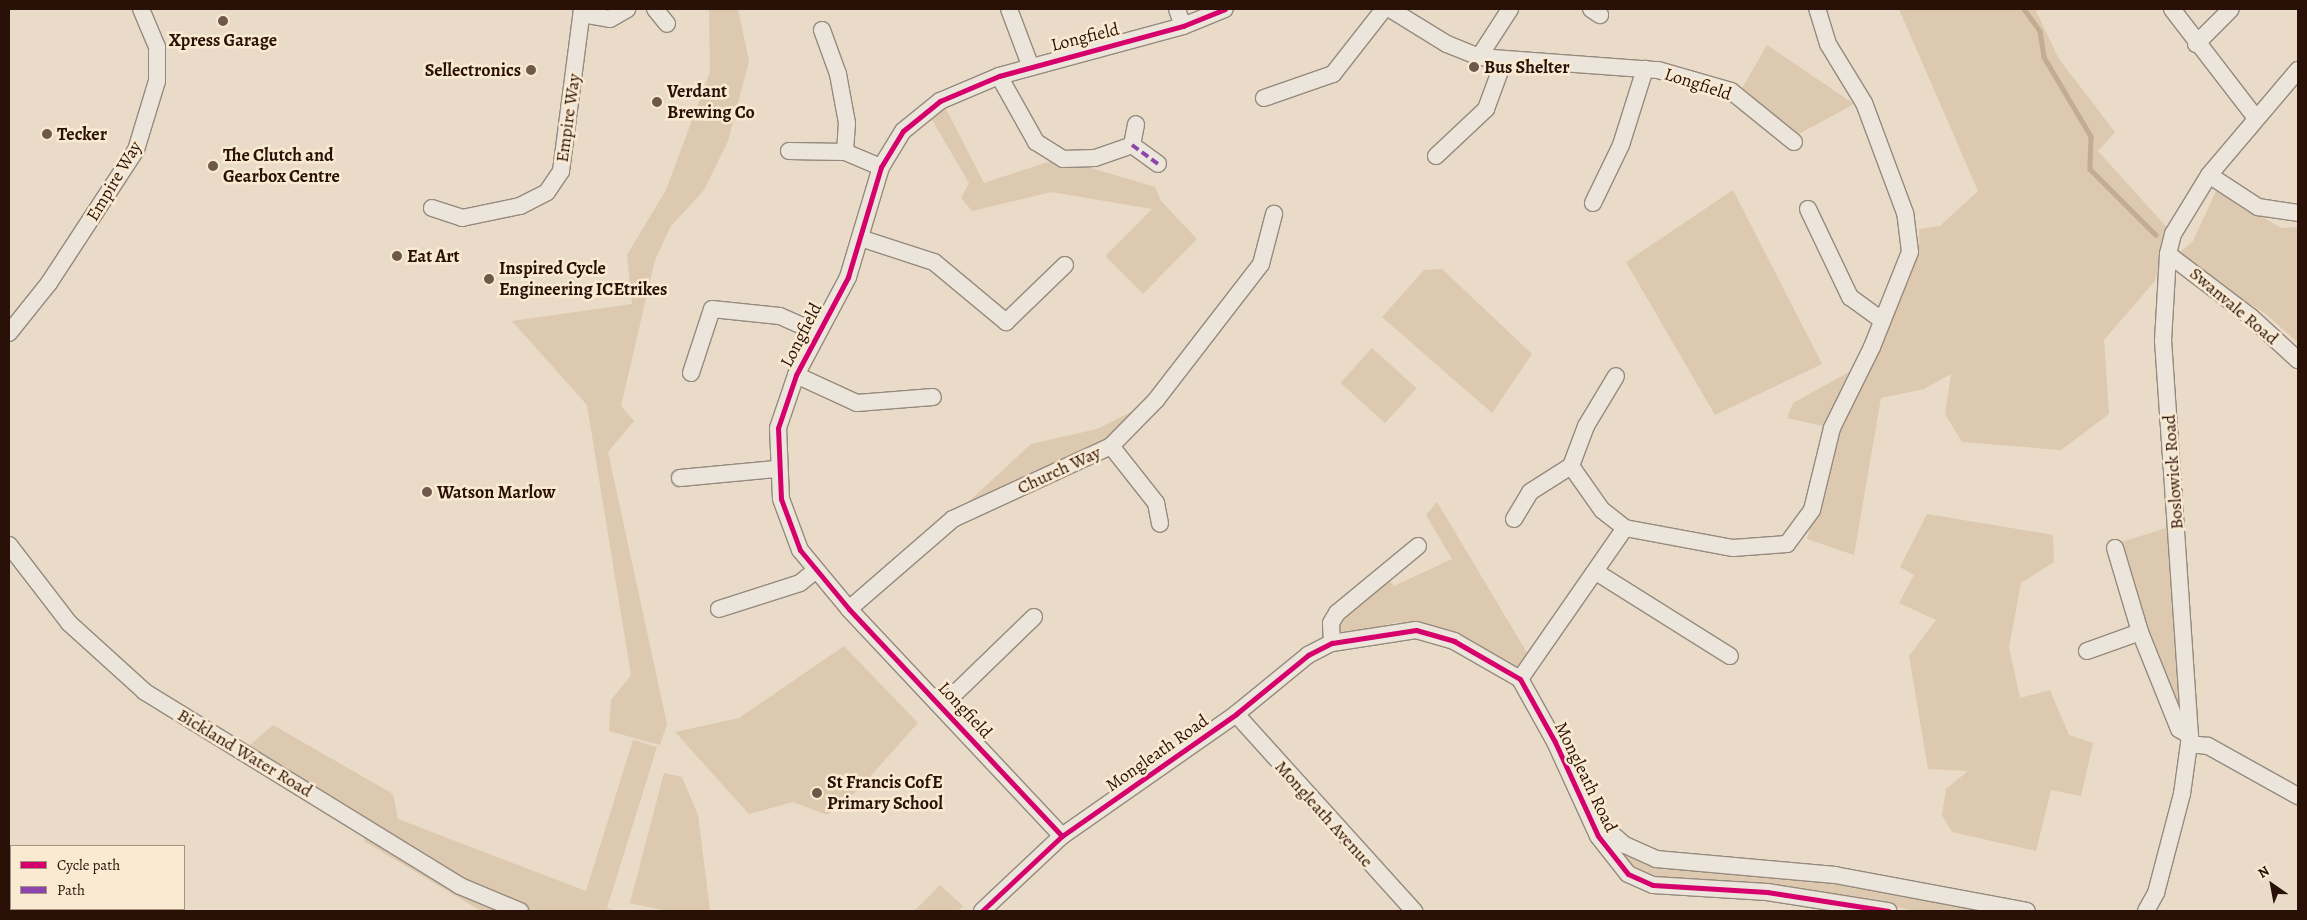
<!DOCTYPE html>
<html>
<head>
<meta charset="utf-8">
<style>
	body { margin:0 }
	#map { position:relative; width:2307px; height:920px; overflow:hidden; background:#e9dbc7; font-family:Alegreya,serif }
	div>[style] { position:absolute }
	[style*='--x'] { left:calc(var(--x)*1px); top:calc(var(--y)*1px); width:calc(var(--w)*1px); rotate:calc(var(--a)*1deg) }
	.green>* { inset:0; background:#ddc9af; transform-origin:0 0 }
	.stream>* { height:4.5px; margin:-2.25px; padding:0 2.25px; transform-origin:2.25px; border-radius:2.25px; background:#c2ac92 }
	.roads { filter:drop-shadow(1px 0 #958a7d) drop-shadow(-1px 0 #958a7d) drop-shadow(0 1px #958a7d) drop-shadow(0 -1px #958a7d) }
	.minor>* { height:16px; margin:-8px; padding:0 8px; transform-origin:8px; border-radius:8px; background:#ece5db }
	.quiet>* { height:4px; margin-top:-2px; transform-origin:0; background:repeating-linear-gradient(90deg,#8e44ad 0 8px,transparent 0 12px) }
	.cycleway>* { height:5px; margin:-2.5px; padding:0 2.5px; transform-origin:2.5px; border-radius:2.5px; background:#d6006c }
	.dots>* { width:14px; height:14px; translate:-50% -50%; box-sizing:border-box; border:2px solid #faead2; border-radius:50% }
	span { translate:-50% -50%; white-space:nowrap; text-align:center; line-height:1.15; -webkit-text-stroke:5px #faead2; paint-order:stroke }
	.street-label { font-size:18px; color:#2a1107 }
	.poi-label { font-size:18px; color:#2a1107; font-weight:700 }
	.left { translate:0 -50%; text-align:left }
	.right { translate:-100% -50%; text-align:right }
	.frame { position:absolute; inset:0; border:10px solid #2a1107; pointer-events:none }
	.legend { position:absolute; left:10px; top:845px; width:175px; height:65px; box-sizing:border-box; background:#faead2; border:1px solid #a79381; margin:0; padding:6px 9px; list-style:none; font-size:15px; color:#2a1107 }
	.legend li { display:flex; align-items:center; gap:10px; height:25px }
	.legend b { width:25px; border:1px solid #a79381 }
	.north { position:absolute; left:2247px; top:860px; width:50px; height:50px; -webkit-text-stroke:4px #faead2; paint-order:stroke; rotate:327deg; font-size:14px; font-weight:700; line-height:20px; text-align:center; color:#2a1107 }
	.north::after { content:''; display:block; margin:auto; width:18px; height:22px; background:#2a1107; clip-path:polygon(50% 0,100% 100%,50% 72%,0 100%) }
</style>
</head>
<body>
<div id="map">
	<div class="green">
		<i style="clip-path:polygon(709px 9px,738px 9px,749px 61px,728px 141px,704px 190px,671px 226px,655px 260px,621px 406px,634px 421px,608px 452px,667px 724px,660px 745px,609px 731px,611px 700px,631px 675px,587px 405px,512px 321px,632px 304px,627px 255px,666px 190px,710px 72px)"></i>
		<i style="clip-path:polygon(1899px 9px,2035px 9px,2059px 59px,2115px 132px,2098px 151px,2173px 234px,2154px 282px,2104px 340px,2109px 414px,2061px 450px,1962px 442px,1945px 414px,1951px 374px,1924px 389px,1881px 398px,1854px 555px,1807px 539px,1837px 429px,1787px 418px,1793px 403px,1876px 357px,1919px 248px,1919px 229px,1940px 226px,1978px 191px)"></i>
		<i style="clip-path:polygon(1767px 45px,1854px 104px,1795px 136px,1741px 90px)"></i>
		<i style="clip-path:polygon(945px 107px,984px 183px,1051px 161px,1088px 167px,1155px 187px,1161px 201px,1197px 239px,1143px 294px,1105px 256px,1152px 209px,1051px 192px,972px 211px,961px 198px,969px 183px,931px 118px)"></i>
		<i style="clip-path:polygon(2217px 189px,2281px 228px,2298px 227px,2298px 343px,2266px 314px,2174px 257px,2193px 241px)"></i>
		<i style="clip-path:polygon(1733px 190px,1822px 364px,1715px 415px,1626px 262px)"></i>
		<i style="clip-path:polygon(1442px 269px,1532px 354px,1492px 413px,1382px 317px,1424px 270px)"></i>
		<i style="left:1372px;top:348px;width:60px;height:47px;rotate:42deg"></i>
		<i style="clip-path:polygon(1137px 409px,1103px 445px,969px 508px,965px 505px,1031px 444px,1097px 429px)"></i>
		<i style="clip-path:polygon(1437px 502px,1529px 656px,1518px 671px,1445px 629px,1398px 622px,1340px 635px,1338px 618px,1389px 580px,1394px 586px,1452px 559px,1426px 515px)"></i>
		<i style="clip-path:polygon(1927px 514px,2053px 535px,2054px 562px,2021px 583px,2009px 647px,2020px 698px,2050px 690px,2069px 735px,2093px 743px,2081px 796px,2051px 790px,2036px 851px,1952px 832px,1942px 815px,1946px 789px,1968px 771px,1928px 769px,1909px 656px,1936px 620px,1899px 603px,1914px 575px,1900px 567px)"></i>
		<i style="clip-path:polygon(2170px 527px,2186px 725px,2151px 640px,2121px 542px)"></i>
		<i style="clip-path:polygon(844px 646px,918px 723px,857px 791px,827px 815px,793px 802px,749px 814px,675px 732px,739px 718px)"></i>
		<i style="clip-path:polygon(273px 725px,393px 794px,398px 819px,586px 891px,633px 740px,657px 747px,607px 908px,616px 911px,481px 911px,364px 841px,369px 823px,249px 746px)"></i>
		<i style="clip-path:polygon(664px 773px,682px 777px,698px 815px,710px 911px,667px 911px,630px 903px)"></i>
		<i style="clip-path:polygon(1608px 840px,1656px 865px,1760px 870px,2005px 911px,1918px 911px,1767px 885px,1654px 879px,1632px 870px)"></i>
		<i style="clip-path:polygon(940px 885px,963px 906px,958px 911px,914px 911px)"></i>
	</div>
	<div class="stream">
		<i style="--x:2024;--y:9;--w:27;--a:54"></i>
		<i style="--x:2040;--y:31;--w:26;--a:81"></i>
		<i style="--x:2044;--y:57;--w:92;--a:59.3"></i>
		<i style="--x:2091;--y:136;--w:33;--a:92"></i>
		<i style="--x:2090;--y:169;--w:93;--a:45"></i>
	</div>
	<div class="roads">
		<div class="minor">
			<i style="--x:655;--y:9;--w:19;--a:51"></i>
			<i style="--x:1009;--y:9;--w:60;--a:69.4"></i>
			<i style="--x:1177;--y:9;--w:18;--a:71"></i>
			<i style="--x:1390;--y:9;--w:67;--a:31.6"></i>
			<i style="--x:1447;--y:44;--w:35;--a:22"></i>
			<i style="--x:1479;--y:57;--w:179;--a:4.2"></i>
			<i style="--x:1658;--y:70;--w:76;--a:16"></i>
			<i style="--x:1731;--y:91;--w:81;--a:39"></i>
			<i style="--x:1591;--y:9;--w:11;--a:34"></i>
			<i style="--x:2172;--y:9;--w:138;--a:52.4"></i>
			<i style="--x:582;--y:14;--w:28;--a:10"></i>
			<i style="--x:610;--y:19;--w:20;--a:-30"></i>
			<i style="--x:822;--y:30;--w:47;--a:70"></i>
			<i style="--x:838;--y:74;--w:50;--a:79.6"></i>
			<i style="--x:847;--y:123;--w:29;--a:94"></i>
			<i style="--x:2196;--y:44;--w:49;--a:-45"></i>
			<i style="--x:1479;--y:57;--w:57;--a:-57.1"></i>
			<i style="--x:999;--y:76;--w:76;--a:60.7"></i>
			<i style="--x:1036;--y:142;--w:32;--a:32"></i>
			<i style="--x:1063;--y:159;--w:32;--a:-2"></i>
			<i style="--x:1095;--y:158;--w:39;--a:-19"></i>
			<i style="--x:1132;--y:145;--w:21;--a:-79"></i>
			<i style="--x:1264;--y:98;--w:73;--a:-19.2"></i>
			<i style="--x:1333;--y:74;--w:83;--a:-51.9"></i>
			<i style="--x:1132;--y:145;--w:32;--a:36"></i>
			<i style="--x:789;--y:151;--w:56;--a:1"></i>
			<i style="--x:845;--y:152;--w:39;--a:23"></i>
			<i style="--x:1436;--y:156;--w:69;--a:-43.2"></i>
			<i style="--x:1486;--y:109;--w:52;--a:-69.8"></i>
			<i style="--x:2209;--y:175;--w:59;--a:33.1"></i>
			<i style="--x:2258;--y:207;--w:40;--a:8.5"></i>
			<i style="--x:1593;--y:203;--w:64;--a:-64.2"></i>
			<i style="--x:1621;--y:145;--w:80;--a:-72.5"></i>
			<i style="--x:432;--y:208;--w:32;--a:18"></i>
			<i style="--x:462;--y:218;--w:59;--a:-11.7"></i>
			<i style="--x:520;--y:206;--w:30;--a:-27"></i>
			<i style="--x:547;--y:192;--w:25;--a:-56"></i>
			<i style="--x:561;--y:171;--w:163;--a:-82.6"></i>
			<i style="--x:1808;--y:209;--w:98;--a:64.5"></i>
			<i style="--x:1850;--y:297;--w:37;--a:36"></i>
			<i style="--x:860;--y:238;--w:78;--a:18"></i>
			<i style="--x:934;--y:262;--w:94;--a:39.8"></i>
			<i style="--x:1006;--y:322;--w:82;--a:-44"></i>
			<i style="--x:2168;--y:254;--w:104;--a:37.2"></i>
			<i style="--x:2251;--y:317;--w:64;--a:42.5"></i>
			<i style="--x:9;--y:333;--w:64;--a:-51.3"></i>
			<i style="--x:49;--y:283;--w:159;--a:-56.8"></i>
			<i style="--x:136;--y:150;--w:72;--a:-73.1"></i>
			<i style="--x:157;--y:81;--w:34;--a:-90"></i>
			<i style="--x:157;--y:47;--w:41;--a:-112.8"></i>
			<i style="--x:691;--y:373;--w:67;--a:-71.8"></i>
			<i style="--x:712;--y:309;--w:68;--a:5.9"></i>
			<i style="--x:780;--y:316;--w:39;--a:24"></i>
			<i style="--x:796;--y:375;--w:67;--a:24.7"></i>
			<i style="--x:857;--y:403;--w:76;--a:-4.5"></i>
			<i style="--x:1111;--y:446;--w:73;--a:51.7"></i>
			<i style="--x:1156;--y:503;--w:21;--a:79"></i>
			<i style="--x:680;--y:478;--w:96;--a:-5.4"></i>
			<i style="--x:1514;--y:519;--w:31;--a:-59"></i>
			<i style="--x:1530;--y:492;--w:49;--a:-32.4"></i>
			<i style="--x:1571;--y:466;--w:43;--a:-69.4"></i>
			<i style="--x:1586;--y:426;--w:58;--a:-59"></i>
			<i style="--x:1625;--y:528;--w:110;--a:10.5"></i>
			<i style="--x:1733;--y:548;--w:54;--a:-4.2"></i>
			<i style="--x:1787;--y:544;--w:42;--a:-53.7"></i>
			<i style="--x:1812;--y:510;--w:84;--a:-76.3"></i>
			<i style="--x:1832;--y:428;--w:90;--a:-63.7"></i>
			<i style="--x:1872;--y:347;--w:102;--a:-68.2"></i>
			<i style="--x:1910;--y:252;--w:39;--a:-97"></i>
			<i style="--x:1905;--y:213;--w:117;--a:-110.4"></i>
			<i style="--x:1864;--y:103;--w:69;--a:-121.4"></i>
			<i style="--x:1828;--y:44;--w:37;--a:-107"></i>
			<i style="--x:9;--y:545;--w:98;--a:52.4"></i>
			<i style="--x:69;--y:623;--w:103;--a:42.2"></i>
			<i style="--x:145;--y:692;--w:370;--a:31.6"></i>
			<i style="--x:460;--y:886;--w:65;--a:22.6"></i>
			<i style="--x:2115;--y:548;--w:88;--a:73.4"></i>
			<i style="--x:2140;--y:632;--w:105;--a:68.1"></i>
			<i style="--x:2179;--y:729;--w:13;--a:32"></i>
			<i style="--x:1596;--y:572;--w:158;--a:32.1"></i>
			<i style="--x:719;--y:609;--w:85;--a:-17.8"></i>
			<i style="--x:800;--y:583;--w:19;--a:-39"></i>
			<i style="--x:849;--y:609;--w:138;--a:-40.9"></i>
			<i style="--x:953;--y:519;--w:174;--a:-24.8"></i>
			<i style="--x:1111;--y:446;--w:64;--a:-45.6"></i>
			<i style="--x:1156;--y:400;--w:172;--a:-52.3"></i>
			<i style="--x:1261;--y:264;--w:52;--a:-75.4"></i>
			<i style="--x:1332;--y:643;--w:20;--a:-93"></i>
			<i style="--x:1331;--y:623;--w:12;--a:-59"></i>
			<i style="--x:1337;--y:613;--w:105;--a:-39.6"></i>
			<i style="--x:2087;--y:651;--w:56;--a:-19.7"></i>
			<i style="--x:1520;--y:679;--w:184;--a:-55.2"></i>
			<i style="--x:1625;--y:528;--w:29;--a:-142"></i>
			<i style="--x:1602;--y:510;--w:54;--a:-125.2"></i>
			<i style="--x:942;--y:706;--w:128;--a:-44.1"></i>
			<i style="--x:1236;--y:714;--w:266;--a:47.9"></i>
			<i style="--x:2189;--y:744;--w:19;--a:6"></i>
			<i style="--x:2208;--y:746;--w:103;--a:29.1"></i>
			<i style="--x:1596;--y:820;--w:38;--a:41"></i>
			<i style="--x:1625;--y:845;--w:34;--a:24"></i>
			<i style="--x:1656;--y:859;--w:180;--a:5.1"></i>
			<i style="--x:1835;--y:875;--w:195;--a:10.6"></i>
			<i style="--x:1062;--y:836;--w:311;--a:-133.2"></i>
			<i style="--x:849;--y:609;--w:77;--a:-129.7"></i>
			<i style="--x:800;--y:550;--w:54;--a:-110.4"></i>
			<i style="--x:781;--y:499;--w:71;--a:-92.4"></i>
			<i style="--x:778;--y:428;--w:56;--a:-71.2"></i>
			<i style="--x:796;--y:375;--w:111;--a:-62"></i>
			<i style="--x:848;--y:277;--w:115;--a:-73.3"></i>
			<i style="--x:881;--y:167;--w:42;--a:-58.6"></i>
			<i style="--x:903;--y:131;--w:48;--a:-39"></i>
			<i style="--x:940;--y:101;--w:64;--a:-23"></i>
			<i style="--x:999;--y:76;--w:191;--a:-15.2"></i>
			<i style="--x:1183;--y:26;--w:45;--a:-22"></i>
			<i style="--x:982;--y:911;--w:110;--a:-43.2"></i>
			<i style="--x:1062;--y:836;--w:213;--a:-35"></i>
			<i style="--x:1236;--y:714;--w:93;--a:-39.3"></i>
			<i style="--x:1308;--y:655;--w:27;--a:-27"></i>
			<i style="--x:1332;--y:643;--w:85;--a:-8.8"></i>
			<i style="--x:1416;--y:630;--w:40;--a:16"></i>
			<i style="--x:1454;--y:641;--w:76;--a:29.9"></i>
			<i style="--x:1520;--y:679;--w:72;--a:60.9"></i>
			<i style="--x:1555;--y:742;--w:103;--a:65.4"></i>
			<i style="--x:1598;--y:836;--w:48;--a:51.7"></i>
			<i style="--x:1628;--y:874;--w:27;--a:24"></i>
			<i style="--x:1653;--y:885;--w:114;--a:3.5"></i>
			<i style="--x:1767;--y:892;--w:123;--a:8.9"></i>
			<i style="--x:2146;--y:911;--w:21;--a:-61"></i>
			<i style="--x:2156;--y:893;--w:102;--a:-75.3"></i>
			<i style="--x:2182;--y:794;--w:59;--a:-82.1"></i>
			<i style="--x:2190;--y:736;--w:396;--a:-93.9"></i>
			<i style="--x:2163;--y:341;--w:87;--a:-86.7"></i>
			<i style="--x:2168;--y:254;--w:21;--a:-76"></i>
			<i style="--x:2173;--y:234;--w:69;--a:-58.6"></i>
			<i style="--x:2209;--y:175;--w:138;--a:-49.7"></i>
		</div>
	</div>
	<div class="quiet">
		<i style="--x:1132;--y:145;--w:32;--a:36"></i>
	</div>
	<div class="cycleway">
		<i style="--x:1062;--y:836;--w:311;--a:-133.2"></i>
		<i style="--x:849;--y:609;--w:77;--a:-129.7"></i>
		<i style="--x:800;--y:550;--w:54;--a:-110.4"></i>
		<i style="--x:781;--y:499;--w:71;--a:-92.4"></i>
		<i style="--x:778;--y:428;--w:56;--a:-71.2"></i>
		<i style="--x:796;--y:375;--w:111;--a:-62"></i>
		<i style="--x:848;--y:277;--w:115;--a:-73.3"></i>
		<i style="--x:881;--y:167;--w:42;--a:-58.6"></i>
		<i style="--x:903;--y:131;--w:48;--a:-39"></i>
		<i style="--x:940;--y:101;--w:64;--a:-23"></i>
		<i style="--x:999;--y:76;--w:191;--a:-15.2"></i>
		<i style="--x:1183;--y:26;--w:45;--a:-22"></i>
		<i style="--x:982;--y:911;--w:110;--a:-43.2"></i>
		<i style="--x:1062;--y:836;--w:213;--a:-35"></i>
		<i style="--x:1236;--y:714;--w:93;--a:-39.3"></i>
		<i style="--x:1308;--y:655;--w:27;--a:-27"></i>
		<i style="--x:1332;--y:643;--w:85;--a:-8.8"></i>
		<i style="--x:1416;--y:630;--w:40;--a:16"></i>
		<i style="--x:1454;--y:641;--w:76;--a:29.9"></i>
		<i style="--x:1520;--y:679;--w:72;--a:60.9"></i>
		<i style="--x:1555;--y:742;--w:103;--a:65.4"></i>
		<i style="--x:1598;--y:836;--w:48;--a:51.7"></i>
		<i style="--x:1628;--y:874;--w:27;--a:24"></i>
		<i style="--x:1653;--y:885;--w:114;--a:3.5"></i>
		<i style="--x:1767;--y:892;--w:123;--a:8.9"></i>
	</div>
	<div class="dots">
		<i style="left:223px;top:21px;background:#6d584a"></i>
		<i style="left:1474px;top:67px;background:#6d584a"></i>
		<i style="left:531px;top:70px;background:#6d584a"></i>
		<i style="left:657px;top:102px;background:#6d584a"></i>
		<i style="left:47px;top:134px;background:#6d584a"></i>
		<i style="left:213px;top:166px;background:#6d584a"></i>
		<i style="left:397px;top:256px;background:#6d584a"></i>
		<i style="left:489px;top:279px;background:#6d584a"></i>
		<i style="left:427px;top:492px;background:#6d584a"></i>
		<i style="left:817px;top:793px;background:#6d584a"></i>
	</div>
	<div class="street-label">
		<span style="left:1085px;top:37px;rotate:-14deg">Longfield</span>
		<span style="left:1698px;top:84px;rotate:18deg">Longfield</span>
		<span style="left:568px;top:118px;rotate:-82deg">Empire Way</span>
		<span style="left:114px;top:181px;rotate:-59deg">Empire Way</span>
		<span style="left:2234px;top:306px;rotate:40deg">Swanvale Road</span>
		<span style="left:801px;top:335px;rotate:-63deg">Longfield</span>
		<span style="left:1059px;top:470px;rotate:-25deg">Church Way</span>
		<span style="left:2173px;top:472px;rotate:-94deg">Boslowick Road</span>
		<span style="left:965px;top:710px;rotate:47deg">Longfield</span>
		<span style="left:245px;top:753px;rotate:31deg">Bickland Water Road</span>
		<span style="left:1157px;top:753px;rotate:-35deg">Mongleath Road</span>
		<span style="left:1586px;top:777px;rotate:64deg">Mongleath Road</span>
		<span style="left:1324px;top:814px;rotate:48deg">Mongleath Avenue</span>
	</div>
	<div class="poi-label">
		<span style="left:223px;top:40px">Xpress Garage</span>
		<span class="left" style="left:1484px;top:67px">Bus Shelter</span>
		<span class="right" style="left:521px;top:70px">Sellectronics</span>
		<span class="left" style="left:667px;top:102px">Verdant<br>Brewing Co</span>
		<span class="left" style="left:57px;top:134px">Tecker</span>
		<span class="left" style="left:223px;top:166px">The Clutch and<br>Gearbox Centre</span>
		<span class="left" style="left:407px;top:256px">Eat Art</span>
		<span class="left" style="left:499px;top:279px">Inspired Cycle<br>Engineering ICEtrikes</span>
		<span class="left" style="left:437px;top:492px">Watson Marlow</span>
		<span class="left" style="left:827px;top:793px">St Francis CofE<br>Primary School</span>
	</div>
	<div class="frame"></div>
	<ul class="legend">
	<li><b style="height:6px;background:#d6006c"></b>Cycle path</li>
	<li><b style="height:6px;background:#8e44ad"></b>Path</li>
	</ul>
	<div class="north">N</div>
</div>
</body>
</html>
